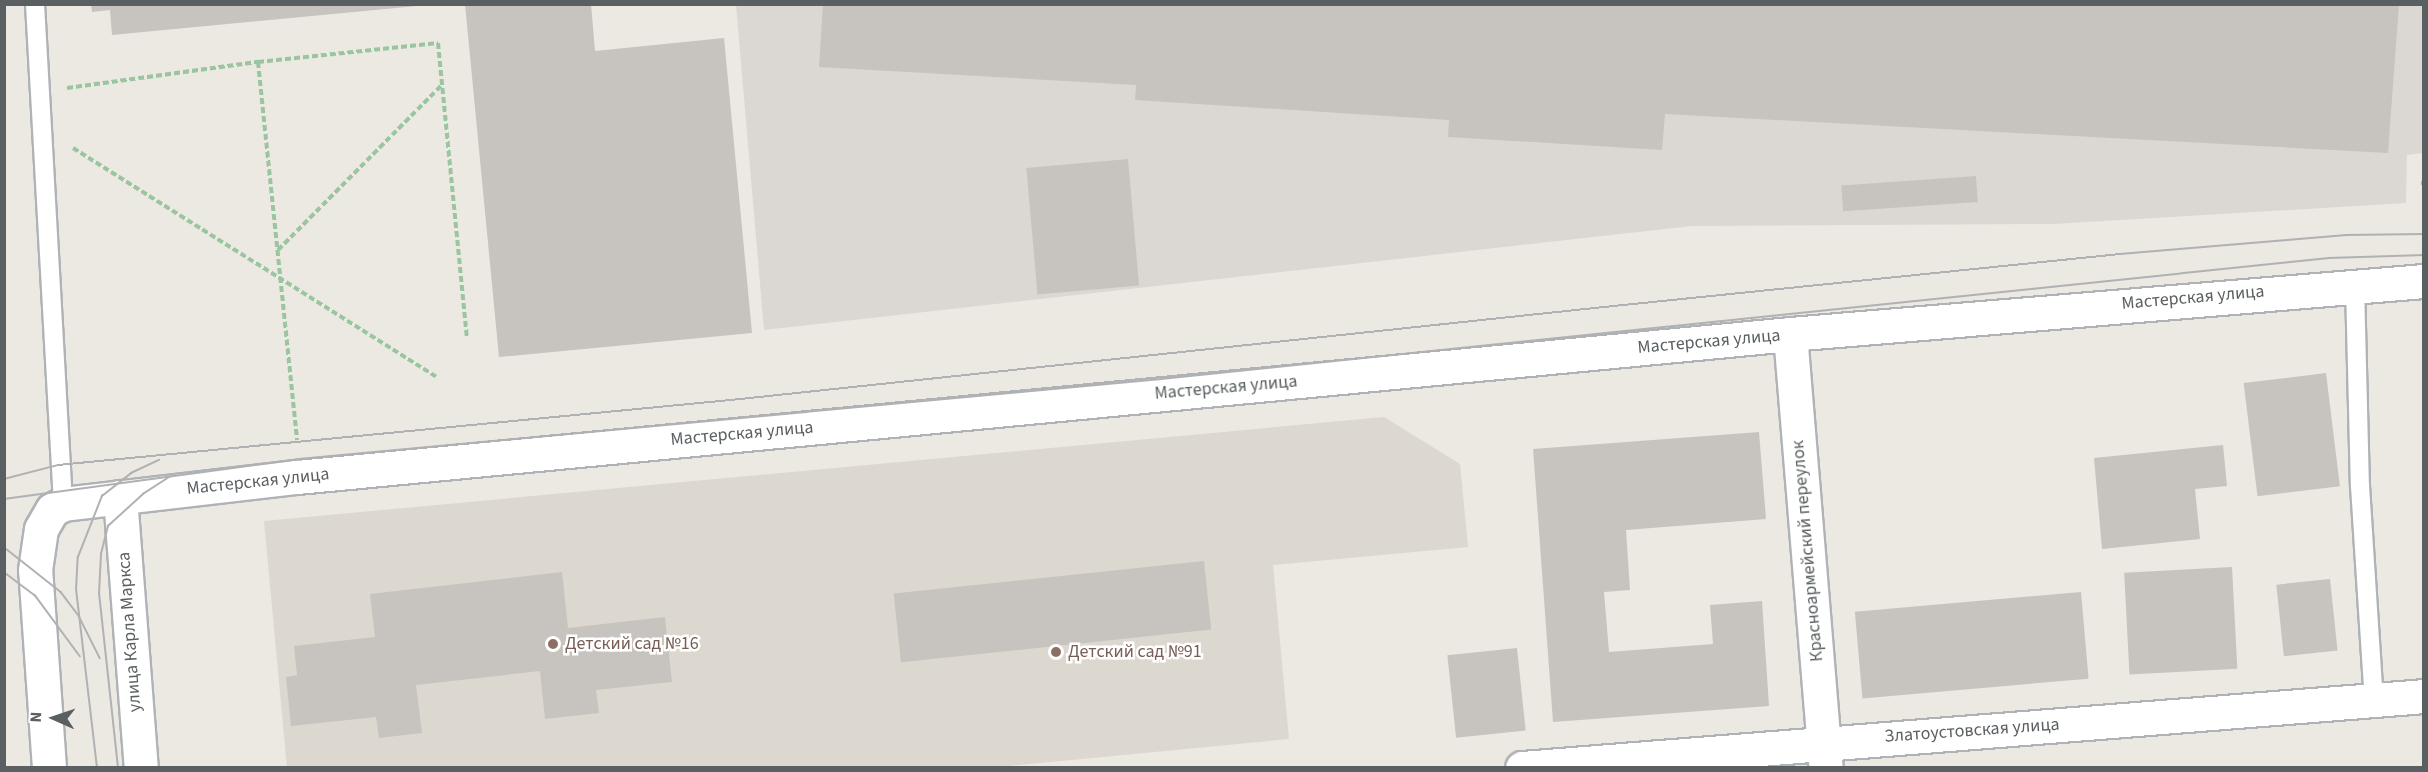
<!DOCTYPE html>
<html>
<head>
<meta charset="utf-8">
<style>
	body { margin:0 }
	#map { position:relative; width:2428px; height:772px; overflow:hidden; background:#ece8e2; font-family:"Source Sans 3",sans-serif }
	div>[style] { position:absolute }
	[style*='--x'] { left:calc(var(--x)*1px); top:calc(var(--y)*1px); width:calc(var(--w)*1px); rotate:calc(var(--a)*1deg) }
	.industrial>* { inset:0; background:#dbd8d4 }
	.education>* { inset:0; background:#dcd8d0 }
	.building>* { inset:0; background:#c7c3be; transform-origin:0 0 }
	.path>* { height:4px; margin-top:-2px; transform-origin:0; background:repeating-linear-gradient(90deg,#9bc5a1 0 6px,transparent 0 9px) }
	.roads { filter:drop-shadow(2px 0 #afb3b6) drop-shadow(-2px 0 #afb3b6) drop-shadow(0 2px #afb3b6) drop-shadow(0 -2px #afb3b6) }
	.lane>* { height:18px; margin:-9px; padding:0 9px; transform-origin:9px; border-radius:9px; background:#fff }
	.street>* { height:33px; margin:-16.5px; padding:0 16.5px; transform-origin:16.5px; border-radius:16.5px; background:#fff }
	.secondary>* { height:33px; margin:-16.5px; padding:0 16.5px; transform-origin:16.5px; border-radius:16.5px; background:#fff }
	.tram>* { height:1.5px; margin:-0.75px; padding:0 0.75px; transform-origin:0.75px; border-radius:0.75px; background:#b0b1b2 }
	.dots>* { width:16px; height:16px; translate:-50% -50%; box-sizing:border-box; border:3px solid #fff; border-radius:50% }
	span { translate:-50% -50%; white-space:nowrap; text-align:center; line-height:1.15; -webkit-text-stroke:5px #fff; paint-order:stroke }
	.street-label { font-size:18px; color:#5a5f62 }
	.education-label { font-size:18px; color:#785e54 }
	.left { translate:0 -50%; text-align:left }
	.frame { position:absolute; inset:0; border:6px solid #5a5f62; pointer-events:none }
	.north { position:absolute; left:24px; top:688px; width:60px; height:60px; -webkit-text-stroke:4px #fff; paint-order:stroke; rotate:273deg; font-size:16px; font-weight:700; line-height:24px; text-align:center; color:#5a5f62 }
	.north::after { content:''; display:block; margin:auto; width:21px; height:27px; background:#5a5f62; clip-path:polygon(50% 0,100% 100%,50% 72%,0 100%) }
</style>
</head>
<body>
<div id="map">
	<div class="industrial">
		<i style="clip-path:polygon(736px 5px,2423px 5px,2423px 153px,2407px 155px,2406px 203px,2054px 224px,1692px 226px,764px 330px)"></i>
	</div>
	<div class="education">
		<i style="clip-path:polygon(1384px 417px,1460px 464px,1468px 547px,1273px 565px,1289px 739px,988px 768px,287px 768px,264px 521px)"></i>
	</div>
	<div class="building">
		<i style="clip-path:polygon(91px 4px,417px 4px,417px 6px,112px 35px,110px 10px,92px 12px)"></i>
		<i style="clip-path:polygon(465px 4px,591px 4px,595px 51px,724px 38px,752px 333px,499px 357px)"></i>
		<i style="clip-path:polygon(823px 4px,2399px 4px,2388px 153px,1665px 114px,1662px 150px,1448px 137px,1449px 120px,1135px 100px,1136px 85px,819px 67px)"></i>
		<i style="left:1128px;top:159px;width:127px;height:102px;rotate:85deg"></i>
		<i style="left:1976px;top:176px;width:26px;height:135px;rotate:86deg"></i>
		<i style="left:2326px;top:373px;width:114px;height:83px;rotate:83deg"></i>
		<i style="clip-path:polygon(1759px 432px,1766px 519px,1626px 530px,1630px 590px,1604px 592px,1609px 652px,1713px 644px,1710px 605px,1762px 601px,1769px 706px,1553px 722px,1533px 449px)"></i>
		<i style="clip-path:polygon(2223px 445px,2227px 486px,2195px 489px,2200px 539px,2102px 549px,2094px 458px)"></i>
		<i style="left:1204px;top:561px;width:69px;height:312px;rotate:84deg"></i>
		<i style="left:2232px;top:567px;width:102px;height:108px;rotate:87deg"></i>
		<i style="clip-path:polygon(562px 572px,568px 628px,665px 617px,672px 682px,596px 690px,599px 713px,545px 719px,540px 671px,416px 685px,422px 733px,379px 738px,376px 717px,291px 726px,286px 677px,297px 675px,294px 646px,375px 637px,370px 594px)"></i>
		<i style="left:2330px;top:579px;width:72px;height:54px;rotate:84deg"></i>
		<i style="left:2081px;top:592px;width:87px;height:227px;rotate:85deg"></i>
		<i style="left:1517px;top:648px;width:83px;height:70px;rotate:84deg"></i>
	</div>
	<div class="path">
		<i style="--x:258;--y:62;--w:380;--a:84.1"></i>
		<i style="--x:67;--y:88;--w:193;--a:-7.8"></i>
		<i style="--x:258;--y:62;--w:181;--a:-6"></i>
		<i style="--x:438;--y:43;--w:295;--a:84.4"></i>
		<i style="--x:73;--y:148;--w:429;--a:32.2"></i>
		<i style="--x:2421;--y:183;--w:3;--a:0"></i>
		<i style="--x:278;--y:250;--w:233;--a:-45.2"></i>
	</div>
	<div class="roads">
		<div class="lane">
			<i style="--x:35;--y:4;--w:501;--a:86.79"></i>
			<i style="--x:2355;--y:285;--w:201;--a:88.6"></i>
			<i style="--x:2360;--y:486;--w:214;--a:86.3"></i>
		</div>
		<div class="street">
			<i style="--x:1790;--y:334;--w:435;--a:85.3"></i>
		</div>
		<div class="secondary">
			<i style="--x:120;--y:497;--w:272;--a:85.6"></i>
			<i style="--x:49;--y:768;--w:198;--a:-94"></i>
			<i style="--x:35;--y:570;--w:41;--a:-81.7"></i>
			<i style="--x:41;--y:529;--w:22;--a:-60"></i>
			<i style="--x:52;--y:510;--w:13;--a:-29"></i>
			<i style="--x:63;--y:504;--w:236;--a:-6.6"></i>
			<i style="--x:297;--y:477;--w:1500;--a:-5.47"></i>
			<i style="--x:1790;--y:334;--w:636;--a:-4.78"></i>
			<i style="--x:1522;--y:768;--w:905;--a:-4.56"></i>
		</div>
	</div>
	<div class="tram">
		<i style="--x:4;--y:479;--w:56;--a:-14.5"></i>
		<i style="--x:58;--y:465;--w:676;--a:-5.52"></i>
		<i style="--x:731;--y:400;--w:878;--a:-6.08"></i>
		<i style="--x:1604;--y:307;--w:519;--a:-5.86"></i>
		<i style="--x:2120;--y:254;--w:227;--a:-4.8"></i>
		<i style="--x:2346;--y:235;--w:78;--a:-0.7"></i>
		<i style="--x:4;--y:499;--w:298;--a:-7.7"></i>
		<i style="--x:299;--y:459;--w:866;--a:-5.3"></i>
		<i style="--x:1161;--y:379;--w:1174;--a:-5.91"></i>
		<i style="--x:2329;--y:258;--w:95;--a:-1.8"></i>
		<i style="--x:4;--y:547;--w:73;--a:38.3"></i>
		<i style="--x:61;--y:592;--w:30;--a:53"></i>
		<i style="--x:79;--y:616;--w:47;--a:63.4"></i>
		<i style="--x:4;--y:572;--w:39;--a:37"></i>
		<i style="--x:35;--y:595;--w:76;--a:53.6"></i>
		<i style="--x:97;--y:768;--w:179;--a:-96.7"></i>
		<i style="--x:76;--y:590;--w:33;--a:-87"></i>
		<i style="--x:78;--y:557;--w:66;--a:-68.5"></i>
		<i style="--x:102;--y:496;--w:37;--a:-38"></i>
		<i style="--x:131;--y:473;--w:31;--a:-25"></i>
		<i style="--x:118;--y:768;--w:175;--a:-96.2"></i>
		<i style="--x:99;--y:594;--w:40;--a:-87.1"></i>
		<i style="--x:101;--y:554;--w:29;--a:-76"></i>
		<i style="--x:108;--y:526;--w:47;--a:-42.4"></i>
		<i style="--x:143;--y:494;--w:33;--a:-33"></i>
	</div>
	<div class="dots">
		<i style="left:553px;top:644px;background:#8d6e63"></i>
		<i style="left:1056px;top:652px;background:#8d6e63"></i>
	</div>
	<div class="street-label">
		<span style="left:2193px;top:298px;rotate:-5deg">Мастерская улица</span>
		<span style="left:1709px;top:342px;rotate:-5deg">Мастерская улица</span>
		<span style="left:1226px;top:388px;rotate:-5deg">Мастерская улица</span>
		<span style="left:742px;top:434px;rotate:-5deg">Мастерская улица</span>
		<span style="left:258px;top:482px;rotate:-6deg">Мастерская улица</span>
		<span style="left:1808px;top:551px;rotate:-95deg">Красноармейский переулок</span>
		<span style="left:130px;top:632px;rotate:-94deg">улица Карла Маркса</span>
		<span style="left:1972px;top:731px;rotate:-4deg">Златоустовская улица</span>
	</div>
	<div class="education-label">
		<span class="left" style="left:565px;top:644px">Детский сад №16</span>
		<span class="left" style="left:1068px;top:652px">Детский сад №91</span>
	</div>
	<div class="frame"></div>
	<div class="north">N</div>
</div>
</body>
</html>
